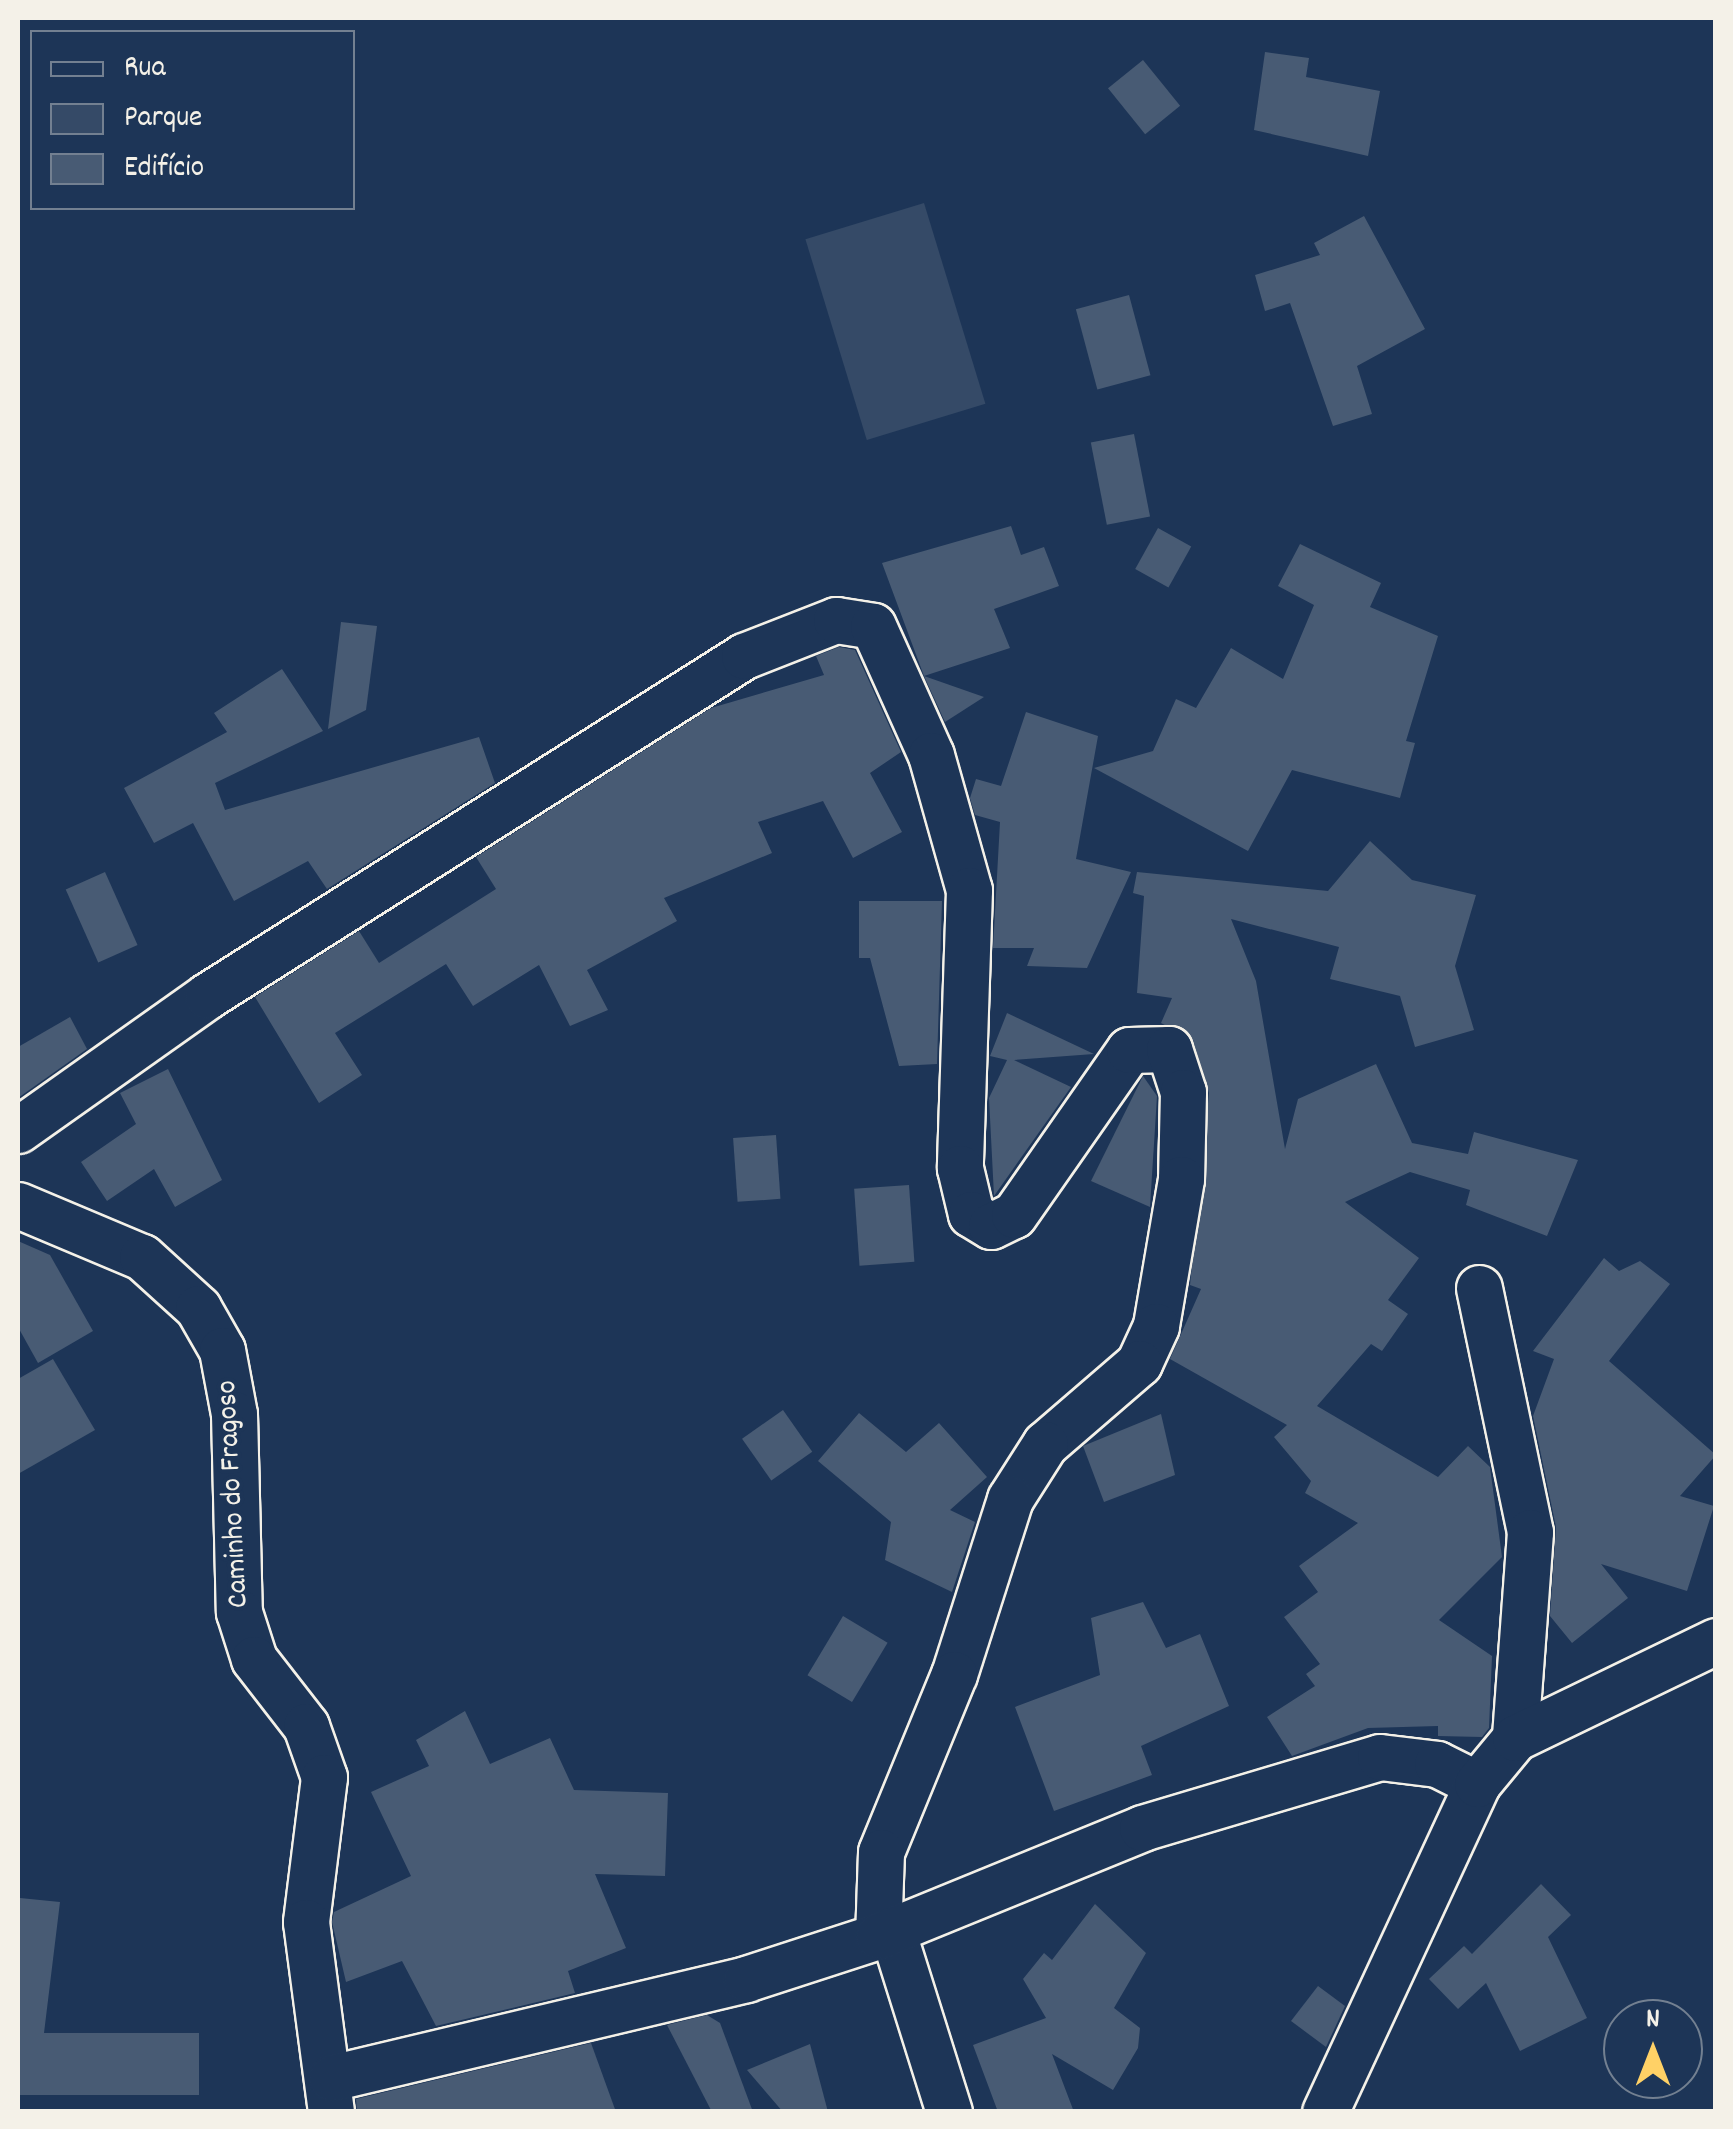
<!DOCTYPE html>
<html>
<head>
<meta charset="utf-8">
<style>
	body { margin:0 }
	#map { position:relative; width:1733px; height:2129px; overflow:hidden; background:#1d3557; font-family:Dekko,sans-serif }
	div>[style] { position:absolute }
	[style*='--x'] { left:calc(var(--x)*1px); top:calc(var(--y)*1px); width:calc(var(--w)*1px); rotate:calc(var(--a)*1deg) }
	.green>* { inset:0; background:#354a67; transform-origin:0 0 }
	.building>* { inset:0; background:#485b74; transform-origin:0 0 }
	.roads { filter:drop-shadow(2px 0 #f4f1e8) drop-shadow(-2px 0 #f4f1e8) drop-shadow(0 2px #f4f1e8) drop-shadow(0 -2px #f4f1e8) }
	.street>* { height:45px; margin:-22.5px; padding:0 22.5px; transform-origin:22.5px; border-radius:22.5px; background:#1d3557 }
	span { translate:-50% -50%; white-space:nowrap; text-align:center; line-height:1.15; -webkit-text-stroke:8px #1d3557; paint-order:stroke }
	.street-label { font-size:30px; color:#f4f1e8 }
	.frame { position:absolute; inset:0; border:20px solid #f4f1e8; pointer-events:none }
	.legend { position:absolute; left:30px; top:30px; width:325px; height:180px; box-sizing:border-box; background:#1d3557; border:2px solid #738091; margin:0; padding:12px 18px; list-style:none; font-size:30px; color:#f4f1e8 }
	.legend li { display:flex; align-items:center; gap:20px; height:50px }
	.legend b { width:50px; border:2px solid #738091 }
	.north { position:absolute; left:1603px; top:1999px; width:100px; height:100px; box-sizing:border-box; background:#1d3557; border:2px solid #738091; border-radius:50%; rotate:0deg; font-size:28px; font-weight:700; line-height:40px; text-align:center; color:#f4f1e8 }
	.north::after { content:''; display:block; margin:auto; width:35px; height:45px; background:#ffd166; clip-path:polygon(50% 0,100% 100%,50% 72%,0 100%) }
</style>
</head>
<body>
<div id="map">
	<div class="green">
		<i style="left:924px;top:203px;width:210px;height:124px;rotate:73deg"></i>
	</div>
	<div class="building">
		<i style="clip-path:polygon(1265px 52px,1309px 58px,1306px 77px,1380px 91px,1368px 156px,1254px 130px)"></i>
		<i style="left:1143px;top:60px;width:59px;height:45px;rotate:51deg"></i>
		<i style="clip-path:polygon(1364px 216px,1425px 329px,1357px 366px,1372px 414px,1333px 426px,1290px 303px,1265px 311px,1255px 275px,1320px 255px,1314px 243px)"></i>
		<i style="left:1129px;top:295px;width:83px;height:55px;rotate:75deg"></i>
		<i style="left:1134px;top:434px;width:84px;height:44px;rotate:79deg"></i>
		<i style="clip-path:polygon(1011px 526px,1021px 555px,1044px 547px,1059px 586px,994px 609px,1010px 648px,924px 676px,882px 563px)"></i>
		<i style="left:1158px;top:528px;width:38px;height:47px;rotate:29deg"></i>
		<i style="clip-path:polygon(1300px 544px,1381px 583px,1370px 607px,1438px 636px,1406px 741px,1415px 743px,1400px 798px,1292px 770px,1248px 851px,1094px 768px,1153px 751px,1176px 699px,1196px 708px,1231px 648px,1283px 679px,1314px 605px,1278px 586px)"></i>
		<i style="clip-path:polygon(341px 622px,377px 626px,366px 710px,328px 729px)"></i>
		<i style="clip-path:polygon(839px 647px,855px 650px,901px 752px,870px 773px,902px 832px,853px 858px,823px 801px,758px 822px,772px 853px,664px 898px,677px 921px,587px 970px,608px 1010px,570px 1026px,539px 965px,473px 1006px,446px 964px,335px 1033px,362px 1075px,319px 1103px,255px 997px,359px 931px,379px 963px,496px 889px,476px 857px,711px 708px,824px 675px,816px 656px)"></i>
		<i style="clip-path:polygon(282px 669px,323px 731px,215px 783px,225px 810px,479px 737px,495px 783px,327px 889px,308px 861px,234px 901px,193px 823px,154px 843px,124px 788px,227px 732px,214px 713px)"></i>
		<i style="clip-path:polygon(924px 676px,984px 697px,945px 722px)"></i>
		<i style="clip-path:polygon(1026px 712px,1098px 736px,1076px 859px,1131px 872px,1087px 968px,1027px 966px,1034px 948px,993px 948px,1000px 822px,975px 815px,970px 798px,976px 779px,1001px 786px)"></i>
		<i style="clip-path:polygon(1370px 841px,1412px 880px,1476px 895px,1455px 966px,1474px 1030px,1415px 1047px,1400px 996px,1330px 979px,1339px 947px,1231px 919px,1256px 981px,1285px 1149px,1298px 1099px,1376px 1064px,1412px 1143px,1468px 1154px,1474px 1132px,1578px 1160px,1547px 1236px,1466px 1205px,1470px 1190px,1410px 1172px,1345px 1202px,1419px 1258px,1388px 1300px,1408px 1314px,1382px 1351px,1371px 1344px,1317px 1406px,1438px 1477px,1468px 1446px,1490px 1467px,1502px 1557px,1439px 1620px,1492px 1656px,1489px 1728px,1482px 1737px,1438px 1736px,1438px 1726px,1368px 1728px,1292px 1756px,1267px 1717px,1315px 1686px,1306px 1674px,1320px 1664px,1284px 1617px,1318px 1592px,1299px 1566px,1358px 1523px,1305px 1493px,1311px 1481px,1274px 1437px,1287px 1425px,1170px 1359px,1201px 1289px,1190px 1285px,1209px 1093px,1193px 1040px,1161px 1023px,1172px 998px,1137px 993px,1144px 896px,1133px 893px,1137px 872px,1328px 891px)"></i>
		<i style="left:105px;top:872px;width:80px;height:43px;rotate:66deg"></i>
		<i style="clip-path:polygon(859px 901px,942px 901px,937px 1064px,899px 1066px,870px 958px,859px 958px)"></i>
		<i style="clip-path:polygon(1007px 1013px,1094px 1054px,1014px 1060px,1071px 1087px,994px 1196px,989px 1098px,1007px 1060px,990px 1056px)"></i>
		<i style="clip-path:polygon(70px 1017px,87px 1049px,18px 1098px,18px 1047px)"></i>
		<i style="clip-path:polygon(168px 1069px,222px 1180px,175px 1207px,154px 1169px,107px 1201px,81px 1162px,136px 1124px,120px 1093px)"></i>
		<i style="clip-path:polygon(1143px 1076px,1157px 1096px,1150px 1207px,1091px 1181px)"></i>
		<i style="left:776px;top:1135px;width:64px;height:43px;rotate:86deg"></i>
		<i style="left:909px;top:1185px;width:77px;height:55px;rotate:86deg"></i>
		<i style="clip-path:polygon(18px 1241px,50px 1255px,93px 1331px,38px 1363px,18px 1327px)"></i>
		<i style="clip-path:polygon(1604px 1258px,1619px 1271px,1640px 1261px,1670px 1284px,1609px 1361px,1716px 1455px,1680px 1496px,1714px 1506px,1687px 1591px,1601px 1564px,1628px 1598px,1572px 1643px,1550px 1616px,1556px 1527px,1533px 1416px,1554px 1359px,1533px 1351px)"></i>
		<i style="clip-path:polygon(53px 1359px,95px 1430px,18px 1474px,18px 1379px)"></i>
		<i style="left:783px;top:1410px;width:51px;height:50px;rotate:55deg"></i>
		<i style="clip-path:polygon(859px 1413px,906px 1452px,939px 1423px,987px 1477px,950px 1510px,975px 1522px,952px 1592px,885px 1560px,891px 1522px,818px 1461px)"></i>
		<i style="clip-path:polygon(1161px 1414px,1175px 1475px,1104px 1502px,1083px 1446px)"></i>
		<i style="clip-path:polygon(1143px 1602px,1166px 1648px,1200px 1634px,1229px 1706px,1141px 1746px,1152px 1775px,1054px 1811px,1015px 1707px,1100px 1675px,1091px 1618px)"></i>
		<i style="left:843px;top:1616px;width:52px;height:69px;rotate:31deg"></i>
		<i style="clip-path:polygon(465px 1711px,490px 1764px,550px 1738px,574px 1790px,668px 1793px,665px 1876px,595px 1874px,626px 1948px,568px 1971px,575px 1993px,436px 2026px,402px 1961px,346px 1982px,332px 1922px,334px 1912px,411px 1876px,371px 1792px,429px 1766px,416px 1740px)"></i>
		<i style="clip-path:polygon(1541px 1884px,1571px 1915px,1548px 1937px,1587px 2018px,1520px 2051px,1486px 1983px,1458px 2009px,1429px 1979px,1464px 1946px,1472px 1954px)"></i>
		<i style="clip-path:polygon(20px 1898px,60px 1902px,44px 2033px,199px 2033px,199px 2095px,18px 2095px)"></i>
		<i style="clip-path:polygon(1095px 1904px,1146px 1953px,1114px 2008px,1140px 2028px,1138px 2048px,1113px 2090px,1052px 2054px,1074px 2112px,998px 2112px,973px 2045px,1046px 2018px,1023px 1979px,1044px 1953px,1052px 1960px)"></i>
		<i style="clip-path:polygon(1318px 1986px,1345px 2006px,1326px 2047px,1291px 2021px)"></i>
		<i style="clip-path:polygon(707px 2015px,720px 2023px,753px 2112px,712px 2112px,667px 2025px)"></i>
		<i style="clip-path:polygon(591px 2043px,616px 2112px,357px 2112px,356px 2099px)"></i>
		<i style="clip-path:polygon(810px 2044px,828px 2112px,783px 2112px,747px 2070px)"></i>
	</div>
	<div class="roads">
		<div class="street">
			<i style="--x:18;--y:1130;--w:232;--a:-35.3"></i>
			<i style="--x:207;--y:996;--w:636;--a:-32.34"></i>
			<i style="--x:744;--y:656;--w:99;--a:-21.4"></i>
			<i style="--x:836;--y:620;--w:37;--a:9"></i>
			<i style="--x:873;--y:626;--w:141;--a:65.8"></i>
			<i style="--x:931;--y:755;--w:140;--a:74.3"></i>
			<i style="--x:969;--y:890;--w:278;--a:91.9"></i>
			<i style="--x:960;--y:1168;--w:47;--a:76.6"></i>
			<i style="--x:971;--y:1214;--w:23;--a:31"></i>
			<i style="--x:991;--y:1226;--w:25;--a:-26"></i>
			<i style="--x:1014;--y:1215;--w:201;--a:-55.1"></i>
			<i style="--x:1129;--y:1050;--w:40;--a:-1.4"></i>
			<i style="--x:1169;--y:1049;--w:45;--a:72"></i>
			<i style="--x:1183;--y:1092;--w:87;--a:91.3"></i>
			<i style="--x:1181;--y:1179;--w:149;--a:99.7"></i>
			<i style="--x:1156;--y:1326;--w:41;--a:114.7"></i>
			<i style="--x:1139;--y:1363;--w:124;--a:139.2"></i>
			<i style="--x:1045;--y:1444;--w:65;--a:122.5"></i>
			<i style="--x:1010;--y:1499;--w:184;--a:107.7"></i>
			<i style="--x:954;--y:1674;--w:192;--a:112.3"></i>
			<i style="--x:881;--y:1852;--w:84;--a:92"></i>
			<i style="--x:18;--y:1205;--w:134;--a:22.8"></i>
			<i style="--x:142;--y:1257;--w:76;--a:42.3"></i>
			<i style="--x:198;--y:1308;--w:48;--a:60.3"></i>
			<i style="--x:222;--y:1350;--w:65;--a:79.4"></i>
			<i style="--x:234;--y:1414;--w:198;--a:88.6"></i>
			<i style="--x:239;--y:1612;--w:49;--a:72.3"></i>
			<i style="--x:254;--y:1659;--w:85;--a:52.2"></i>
			<i style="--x:306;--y:1726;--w:54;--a:70.6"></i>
			<i style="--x:324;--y:1777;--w:146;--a:97.1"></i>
			<i style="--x:306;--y:1922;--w:192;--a:82.5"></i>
			<i style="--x:1479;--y:1288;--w:249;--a:78.2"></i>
			<i style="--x:1530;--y:1532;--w:207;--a:94.2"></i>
			<i style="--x:892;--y:1930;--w:191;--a:72.6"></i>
			<i style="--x:331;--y:2078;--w:427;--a:-13.4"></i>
			<i style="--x:746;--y:1979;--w:139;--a:-18"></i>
			<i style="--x:878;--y:1936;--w:285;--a:-22.2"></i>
			<i style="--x:1142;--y:1828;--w:248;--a:-16.6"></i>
			<i style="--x:1380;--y:1757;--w:57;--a:7"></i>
			<i style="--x:1437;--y:1764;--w:45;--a:26.6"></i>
			<i style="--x:1325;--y:2112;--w:362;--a:-65.1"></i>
			<i style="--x:1477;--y:1784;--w:60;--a:-50.4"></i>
			<i style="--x:1515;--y:1738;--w:223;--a:-25.8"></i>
		</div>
	</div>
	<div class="street-label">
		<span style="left:235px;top:1494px;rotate:-93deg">Caminho do Fragoso</span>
	</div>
	<div class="frame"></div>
	<ul class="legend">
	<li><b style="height:12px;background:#1d3557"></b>Rua</li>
	<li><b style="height:28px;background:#354a67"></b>Parque</li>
	<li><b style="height:28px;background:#485b74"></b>Edifício</li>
	</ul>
	<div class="north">N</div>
</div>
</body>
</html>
